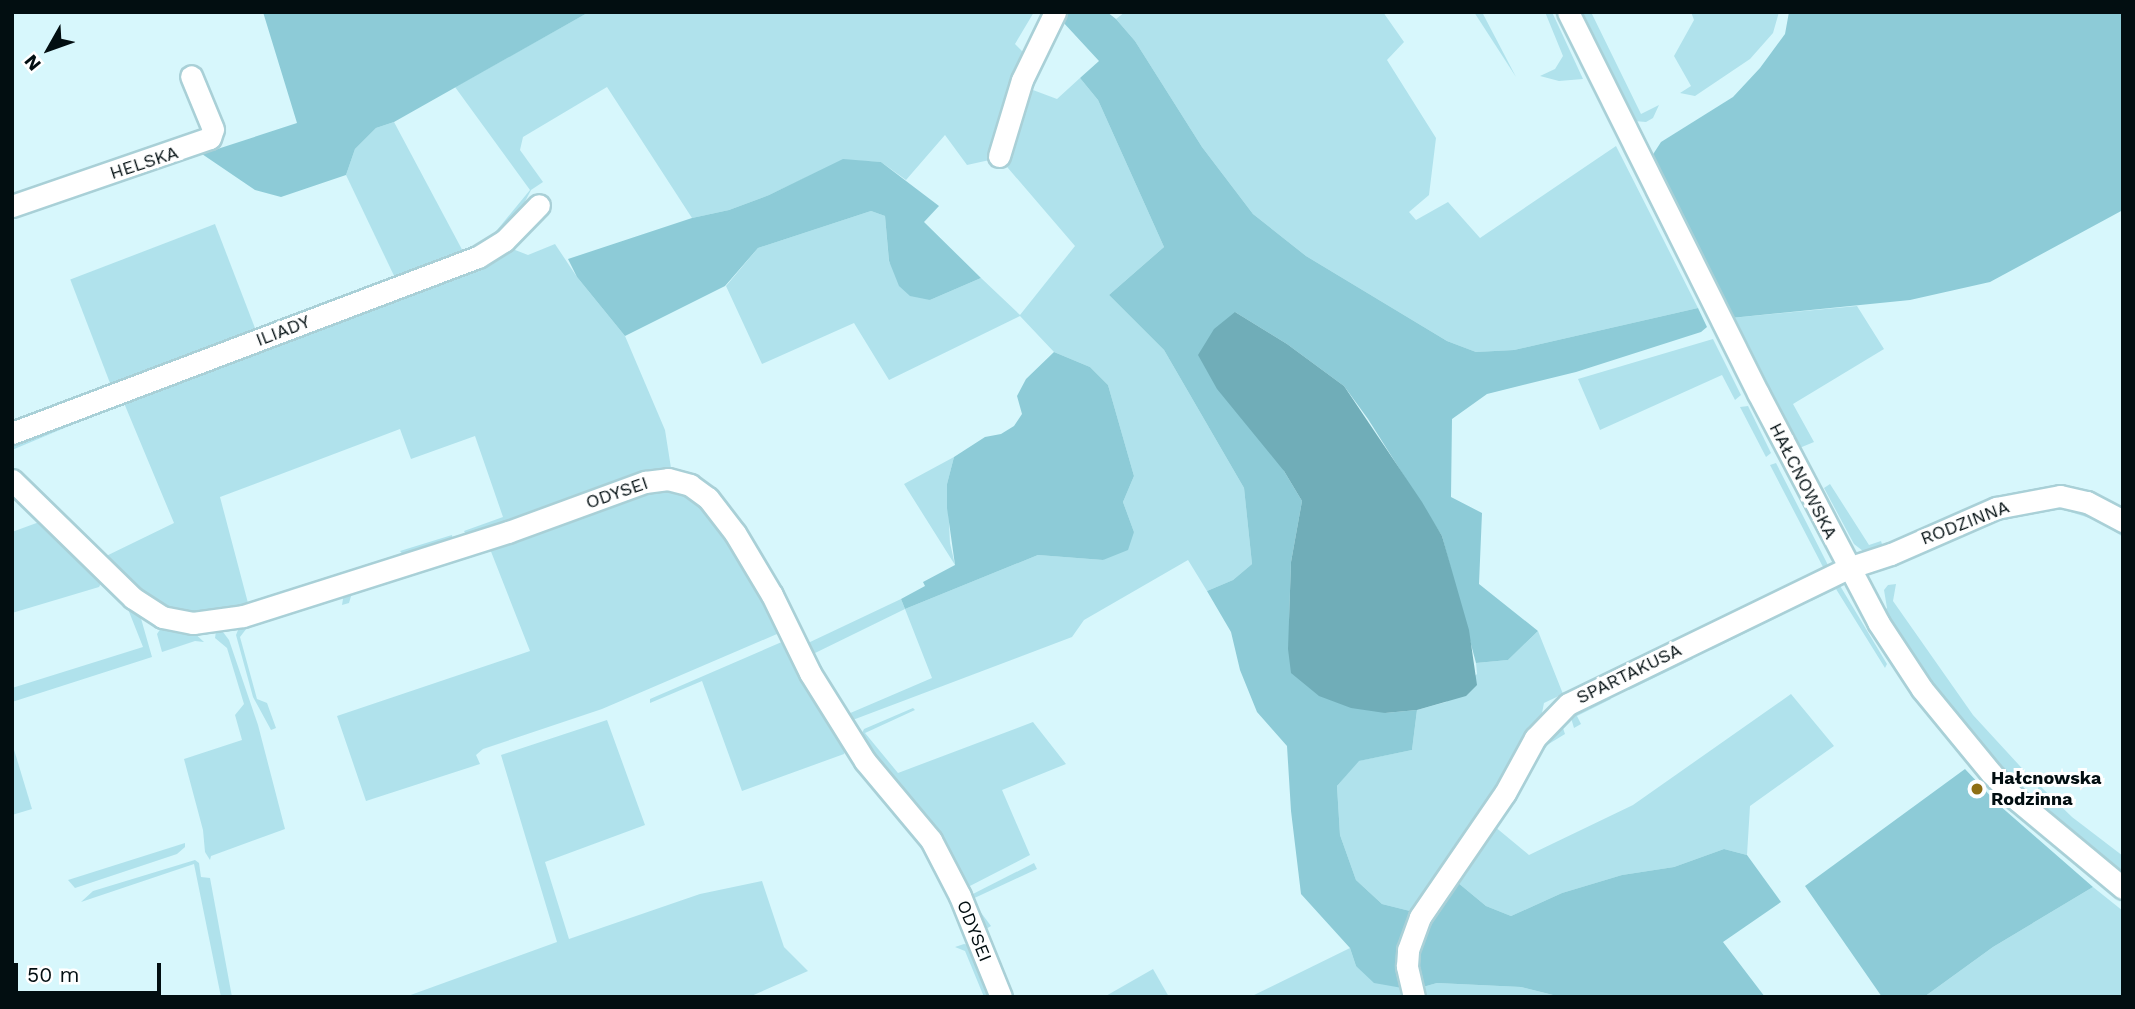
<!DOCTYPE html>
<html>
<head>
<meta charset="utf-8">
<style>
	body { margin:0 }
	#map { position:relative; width:2135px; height:1009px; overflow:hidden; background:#d7f7fc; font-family:"Work Sans",sans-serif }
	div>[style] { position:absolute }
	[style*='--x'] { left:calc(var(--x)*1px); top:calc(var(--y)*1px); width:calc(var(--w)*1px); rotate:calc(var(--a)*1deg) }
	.green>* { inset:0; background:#b0e2ec; transform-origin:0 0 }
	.forest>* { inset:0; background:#8dcbd7 }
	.water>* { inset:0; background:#70adb8 }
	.roads { filter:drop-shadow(2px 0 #a9d0d7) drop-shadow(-2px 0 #a9d0d7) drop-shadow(0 2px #a9d0d7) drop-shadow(0 -2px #a9d0d7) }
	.minor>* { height:21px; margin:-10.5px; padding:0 10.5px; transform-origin:10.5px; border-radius:10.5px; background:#fff }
	.dots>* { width:19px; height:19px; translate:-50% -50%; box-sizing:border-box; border:4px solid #fff; border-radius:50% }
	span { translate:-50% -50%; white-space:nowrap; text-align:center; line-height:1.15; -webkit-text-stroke:6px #fff; paint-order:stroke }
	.street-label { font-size:18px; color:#020e11 }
	.poi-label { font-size:18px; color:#020e11; font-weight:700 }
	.left { translate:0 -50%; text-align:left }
	.frame { position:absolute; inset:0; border:14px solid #020e11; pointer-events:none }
	.north { position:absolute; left:14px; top:14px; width:70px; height:70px; -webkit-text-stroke:5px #fff; paint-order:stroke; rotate:230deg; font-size:19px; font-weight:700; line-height:28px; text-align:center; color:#020e11 }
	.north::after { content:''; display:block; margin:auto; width:24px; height:32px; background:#020e11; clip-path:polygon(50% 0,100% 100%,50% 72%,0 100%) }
	.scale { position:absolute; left:14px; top:963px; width:147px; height:32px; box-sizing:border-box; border:4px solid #020e11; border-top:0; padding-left:9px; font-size:21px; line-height:24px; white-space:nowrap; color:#020e11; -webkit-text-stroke:5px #fff; paint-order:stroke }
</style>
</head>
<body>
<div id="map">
	<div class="green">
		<i style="clip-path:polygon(589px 12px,1034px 12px,1015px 44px,1026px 55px,994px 159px,967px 165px,945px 135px,906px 180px,881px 162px,843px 160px,769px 195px,729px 210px,692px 218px,607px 87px,523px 137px,520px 150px,543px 182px,531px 190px,516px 219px,496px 242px,493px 235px,530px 190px,455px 87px)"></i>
		<i style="clip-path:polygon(1125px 12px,1383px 12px,1404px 42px,1387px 60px,1436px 138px,1429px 195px,1409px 212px,1416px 220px,1448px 202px,1480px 238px,1616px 146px,1698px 308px,1514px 350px,1476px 352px,1447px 341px,1306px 256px,1253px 214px,1202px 147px,1135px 41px,1116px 19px)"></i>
		<i style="clip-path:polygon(1474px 12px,1482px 12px,1516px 77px)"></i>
		<i style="clip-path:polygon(1545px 12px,1552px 12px,1583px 79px,1559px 81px,1540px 76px,1555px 69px,1563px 56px)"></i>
		<i style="clip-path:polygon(1581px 12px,1591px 12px,1641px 114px,1659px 105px,1653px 118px,1646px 122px,1634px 121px)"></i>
		<i style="clip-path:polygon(1691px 12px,1779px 12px,1773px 33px,1750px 59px,1695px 96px,1680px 93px,1691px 86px,1674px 56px,1694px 20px)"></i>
		<i style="clip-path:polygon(1080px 78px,1098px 100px,1164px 247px,1109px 295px,1164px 350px,1244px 488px,1252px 564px,1233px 580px,1207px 591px,1188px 560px,1084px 620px,1072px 637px,850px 721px,837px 696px,848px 714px,932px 678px,905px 609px,811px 655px,822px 683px,791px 610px,808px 643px,901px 599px,905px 609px,1038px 555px,1103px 560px,1134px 532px,1123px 502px,1134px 476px,1108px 385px,1090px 367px,1054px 352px,1020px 316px,889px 380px,854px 323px,762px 364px,726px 286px,758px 248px,871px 211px,885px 216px,889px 262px,930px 300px,981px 278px,1020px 315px,1075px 246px,1002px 161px,1025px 87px,1057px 99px)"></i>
		<i style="clip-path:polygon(394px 122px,466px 257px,397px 282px,346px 175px,355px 149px,376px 128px)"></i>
		<i style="left:215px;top:224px;width:118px;height:155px;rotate:69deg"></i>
		<i style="clip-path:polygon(555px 244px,577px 277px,625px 336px,665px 430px,671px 468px,468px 539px,464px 531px,503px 517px,475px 436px,411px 459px,400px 429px,220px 497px,248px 603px,214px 617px,153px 604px,100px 559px,174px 523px,124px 403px,12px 450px,12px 442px,510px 248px,528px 255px)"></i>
		<i style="clip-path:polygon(1857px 306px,1884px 349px,1793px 404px,1814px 442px,1797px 449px,1731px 318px)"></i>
		<i style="clip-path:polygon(1713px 339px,1741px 395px,1735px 400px,1722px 375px,1600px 430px,1578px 379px)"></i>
		<i style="clip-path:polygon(1748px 406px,1771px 453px,1766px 457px,1740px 407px)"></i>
		<i style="clip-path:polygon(954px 457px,947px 484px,950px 543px,955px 565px,904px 484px)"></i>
		<i style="clip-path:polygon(1776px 463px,1829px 567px,1766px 600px,1761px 598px,1823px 567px,1770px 465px)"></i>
		<i style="clip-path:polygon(1830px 484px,1869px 545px,1881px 541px,1884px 550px,1863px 551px,1854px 544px,1824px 488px)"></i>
		<i style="clip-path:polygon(668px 486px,706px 504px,780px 630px,777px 634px,602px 709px,483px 749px,476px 755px,480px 764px,366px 801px,337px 716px,530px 651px,490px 549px,352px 593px,349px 603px,342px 605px,344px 593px,625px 494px)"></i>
		<i style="clip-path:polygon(2065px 503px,2123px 526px,2123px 537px,2099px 521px,2064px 510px,2032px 510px,2006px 520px,2007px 515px)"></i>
		<i style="clip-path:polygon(42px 521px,104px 578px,99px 587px,12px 613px,12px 532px)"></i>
		<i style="clip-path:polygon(1981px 522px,1982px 528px,1897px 565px,1896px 563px)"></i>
		<i style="clip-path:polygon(452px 535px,453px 543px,406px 559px,400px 551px)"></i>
		<i style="clip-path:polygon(1839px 584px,1887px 664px,1885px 668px,1836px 589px,1811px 601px,1813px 591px)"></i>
		<i style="clip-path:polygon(1896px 584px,1893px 601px,1973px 715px,2030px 777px,2023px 782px,2016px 782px,1992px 759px,1939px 694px,1906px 647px,1885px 610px,1887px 608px,1884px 590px,1888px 585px)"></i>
		<i style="clip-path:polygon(126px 604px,140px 615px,152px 657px,12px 702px,12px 688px,143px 647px)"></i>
		<i style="clip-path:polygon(1771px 609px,1782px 615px,1711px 650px,1715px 639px)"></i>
		<i style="clip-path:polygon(250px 624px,240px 637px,257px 699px,267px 703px,276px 728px,271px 730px,253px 697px,236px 635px,240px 625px)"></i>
		<i style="clip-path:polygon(163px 625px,190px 629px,204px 642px,195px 641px,162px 652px,157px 634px)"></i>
		<i style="clip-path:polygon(216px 631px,223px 632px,229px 640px,258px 725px,285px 829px,211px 856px,210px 860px,205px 852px,203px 830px,184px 759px,242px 740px,235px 715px,244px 704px,227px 648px,215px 638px)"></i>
		<i style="clip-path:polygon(1538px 631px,1563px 694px,1544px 703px,1540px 723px,1418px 913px,1382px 904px,1356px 880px,1340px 835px,1337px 786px,1358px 761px,1412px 750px,1417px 710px,1446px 702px,1477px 674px,1476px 663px,1508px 660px)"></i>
		<i style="clip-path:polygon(784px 641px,846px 749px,844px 754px,742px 791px,702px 681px,650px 703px,650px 699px)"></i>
		<i style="clip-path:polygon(1686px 653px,1693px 659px,1629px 690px,1628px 686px,1636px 676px)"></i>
		<i style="clip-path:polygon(1791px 694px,1834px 746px,1750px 806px,1747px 855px,1724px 849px,1674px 867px,1622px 875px,1562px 893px,1511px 916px,1486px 906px,1451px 877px,1528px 758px,1561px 722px,1565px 734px,1547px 745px,1494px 826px,1529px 855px,1633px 805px)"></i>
		<i style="clip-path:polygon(1603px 695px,1611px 699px,1577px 716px,1581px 724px,1574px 728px,1571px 718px,1573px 710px)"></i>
		<i style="clip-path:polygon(913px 708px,915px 710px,865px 733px,898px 773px,1033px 722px,1066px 764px,1002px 790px,1030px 855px,966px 888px,860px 737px,864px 729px)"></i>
		<i style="clip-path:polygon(607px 720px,645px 825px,545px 862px,569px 939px,700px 894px,762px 881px,784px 947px,808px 971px,749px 997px,405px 997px,557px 942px,501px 755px)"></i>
		<i style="clip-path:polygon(12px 743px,32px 809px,12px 815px)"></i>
		<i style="clip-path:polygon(2039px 785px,2072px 817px,2123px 856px,2123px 876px,2038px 807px,2035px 800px)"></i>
		<i style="clip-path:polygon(185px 843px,185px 847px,177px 854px,75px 888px,68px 880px)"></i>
		<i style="clip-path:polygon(195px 860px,199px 863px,201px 877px,210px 878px,232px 997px,221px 997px,194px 864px,81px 902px,93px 891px)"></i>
		<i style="clip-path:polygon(1034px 863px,1037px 869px,968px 901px,967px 897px)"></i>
		<i style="clip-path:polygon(2093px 887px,2123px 911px,2123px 997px,1924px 997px,1993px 947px)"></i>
		<i style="clip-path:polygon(974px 910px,979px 910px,991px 926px,986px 929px,1015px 997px,1007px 997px)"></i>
		<i style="clip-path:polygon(964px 944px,974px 946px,995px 997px,984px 997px,965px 951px,955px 947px)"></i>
		<i style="clip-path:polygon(1350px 948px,1356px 966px,1408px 989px,1409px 997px,1250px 997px)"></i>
		<i style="clip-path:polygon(1153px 969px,1169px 997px,1104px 997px)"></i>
		<i style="clip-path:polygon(1437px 983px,1521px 987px,1561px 997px,1419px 997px,1416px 989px)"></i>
	</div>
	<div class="forest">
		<i style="clip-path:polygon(263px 12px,589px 12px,394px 122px,376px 128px,355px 149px,346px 175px,281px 197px,255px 190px,202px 154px,297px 123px)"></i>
		<i style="clip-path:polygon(1063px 12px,1107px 12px,1116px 19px,1135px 41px,1202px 147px,1253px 214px,1306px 256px,1447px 341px,1476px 352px,1514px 350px,1698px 308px,1707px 327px,1701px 332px,1576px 372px,1487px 394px,1452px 419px,1451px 497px,1482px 513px,1479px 584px,1538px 631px,1508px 660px,1476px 663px,1442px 536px,1368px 419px,1344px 386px,1287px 344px,1235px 312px,1284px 471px,1302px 501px,1291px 562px,1289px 620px,1385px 713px,1417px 710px,1412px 750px,1359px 761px,1337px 786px,1340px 835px,1356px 880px,1382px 904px,1418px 913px,1408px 989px,1374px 983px,1356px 966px,1350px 948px,1301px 894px,1291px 811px,1287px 746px,1257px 712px,1240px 670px,1231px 632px,1207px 591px,1233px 580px,1252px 564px,1244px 488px,1164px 350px,1109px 295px,1164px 247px,1098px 100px,1080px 78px,1099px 61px,1062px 21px)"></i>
		<i style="clip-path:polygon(1789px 12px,2123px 12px,2123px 210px,1990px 282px,1910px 300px,1731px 318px,1650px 159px,1661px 142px,1733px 97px,1760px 68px,1785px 34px)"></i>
		<i style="clip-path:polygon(843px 159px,881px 162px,939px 206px,924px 222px,981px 278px,930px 300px,910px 296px,899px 286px,889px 261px,885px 216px,871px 211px,758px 248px,725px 286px,625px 336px,577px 277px,568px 259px,692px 218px,729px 210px,769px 195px)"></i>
		<i style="clip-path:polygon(1054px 352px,1090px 367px,1108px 385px,1134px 476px,1123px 502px,1134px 532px,1128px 550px,1103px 560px,1038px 555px,905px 609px,901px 599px,925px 586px,923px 582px,955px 565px,947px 508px,947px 484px,954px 457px,985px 437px,1001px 434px,1014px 426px,1022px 414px,1017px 396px,1026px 379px)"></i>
		<i style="clip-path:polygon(1965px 769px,1999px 805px,2093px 887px,1993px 947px,1924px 997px,1882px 997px,1805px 886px)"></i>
		<i style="clip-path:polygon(1724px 849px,1747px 855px,1781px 902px,1723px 942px,1765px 997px,1561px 997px,1521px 987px,1437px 983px,1416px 989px,1412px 950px,1451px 877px,1486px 906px,1511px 916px,1562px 893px,1622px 875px,1674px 867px)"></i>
	</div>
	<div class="water">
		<i style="clip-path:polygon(1235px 312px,1287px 344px,1344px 386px,1422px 502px,1442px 536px,1469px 630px,1477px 685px,1466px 696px,1417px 710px,1385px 713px,1351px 708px,1319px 696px,1291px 673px,1288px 649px,1291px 562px,1302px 501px,1284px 471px,1217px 389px,1198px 355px,1214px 329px)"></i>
	</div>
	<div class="roads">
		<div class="minor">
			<i style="--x:1568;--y:12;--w:426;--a:63.5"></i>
			<i style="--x:1758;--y:393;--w:259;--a:62.3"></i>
			<i style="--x:1878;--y:622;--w:80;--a:56.7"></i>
			<i style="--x:1922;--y:689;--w:109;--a:50.6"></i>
			<i style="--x:1991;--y:773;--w:37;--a:46"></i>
			<i style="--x:2017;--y:800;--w:138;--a:39.7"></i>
			<i style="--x:999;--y:156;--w:79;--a:-73.2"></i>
			<i style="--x:1022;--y:80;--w:76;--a:-64.1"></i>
			<i style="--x:12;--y:206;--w:209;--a:-19"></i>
			<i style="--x:210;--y:138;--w:9;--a:-72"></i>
			<i style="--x:213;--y:129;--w:57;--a:-112.5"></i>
			<i style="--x:12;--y:433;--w:498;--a:-20.7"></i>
			<i style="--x:478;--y:257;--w:31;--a:-32"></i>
			<i style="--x:504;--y:241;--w:50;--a:-45.8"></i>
			<i style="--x:12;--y:480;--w:169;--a:44.3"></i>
			<i style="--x:133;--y:598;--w:35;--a:33"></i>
			<i style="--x:162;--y:617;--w:32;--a:11"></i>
			<i style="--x:193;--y:623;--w:50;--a:-8"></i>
			<i style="--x:243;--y:616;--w:278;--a:-17.6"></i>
			<i style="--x:508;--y:532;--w:146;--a:-20.1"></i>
			<i style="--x:645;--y:482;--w:23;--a:-7"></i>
			<i style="--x:668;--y:479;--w:23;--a:15"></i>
			<i style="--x:690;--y:485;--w:22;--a:36"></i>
			<i style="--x:708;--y:498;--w:44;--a:52.4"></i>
			<i style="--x:735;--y:533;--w:72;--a:59.2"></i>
			<i style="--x:772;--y:595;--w:87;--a:64"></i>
			<i style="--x:810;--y:673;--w:104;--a:58"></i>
			<i style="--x:865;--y:761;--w:103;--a:50.1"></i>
			<i style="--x:931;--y:840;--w:63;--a:62.6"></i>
			<i style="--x:960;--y:896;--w:109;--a:67.9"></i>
			<i style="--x:1414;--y:997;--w:32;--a:-103"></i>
			<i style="--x:1407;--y:966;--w:16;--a:-86"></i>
			<i style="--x:1408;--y:950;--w:35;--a:-70"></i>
			<i style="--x:1420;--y:917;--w:150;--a:-55.6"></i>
			<i style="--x:1505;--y:793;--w:63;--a:-61.4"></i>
			<i style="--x:1535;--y:738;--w:47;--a:-45.9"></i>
			<i style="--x:1568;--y:704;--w:311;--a:-25.9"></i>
			<i style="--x:1848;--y:568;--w:45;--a:-18"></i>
			<i style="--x:1891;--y:554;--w:115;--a:-23.7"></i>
			<i style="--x:1996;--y:508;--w:65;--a:-10.6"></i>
			<i style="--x:2060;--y:496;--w:28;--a:13"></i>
			<i style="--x:2087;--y:502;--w:41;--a:27.8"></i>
		</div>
	</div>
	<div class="dots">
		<i style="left:1977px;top:789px;background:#8f6f14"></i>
	</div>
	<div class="street-label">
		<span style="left:144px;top:163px;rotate:-18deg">HELSKA</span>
		<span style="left:283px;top:331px;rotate:-21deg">ILIADY</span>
		<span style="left:1803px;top:481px;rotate:63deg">HAŁCNOWSKA</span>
		<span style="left:617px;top:493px;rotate:-19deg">ODYSEI</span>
		<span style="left:1965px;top:523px;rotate:-21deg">RODZINNA</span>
		<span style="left:1629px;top:674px;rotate:-26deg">SPARTAKUSA</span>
		<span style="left:974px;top:931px;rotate:68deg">ODYSEI</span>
	</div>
	<div class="poi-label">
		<span class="left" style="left:1991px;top:789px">Hałcnowska<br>Rodzinna</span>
	</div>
	<div class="frame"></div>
	<div class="north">N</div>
	<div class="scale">50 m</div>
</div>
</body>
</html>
